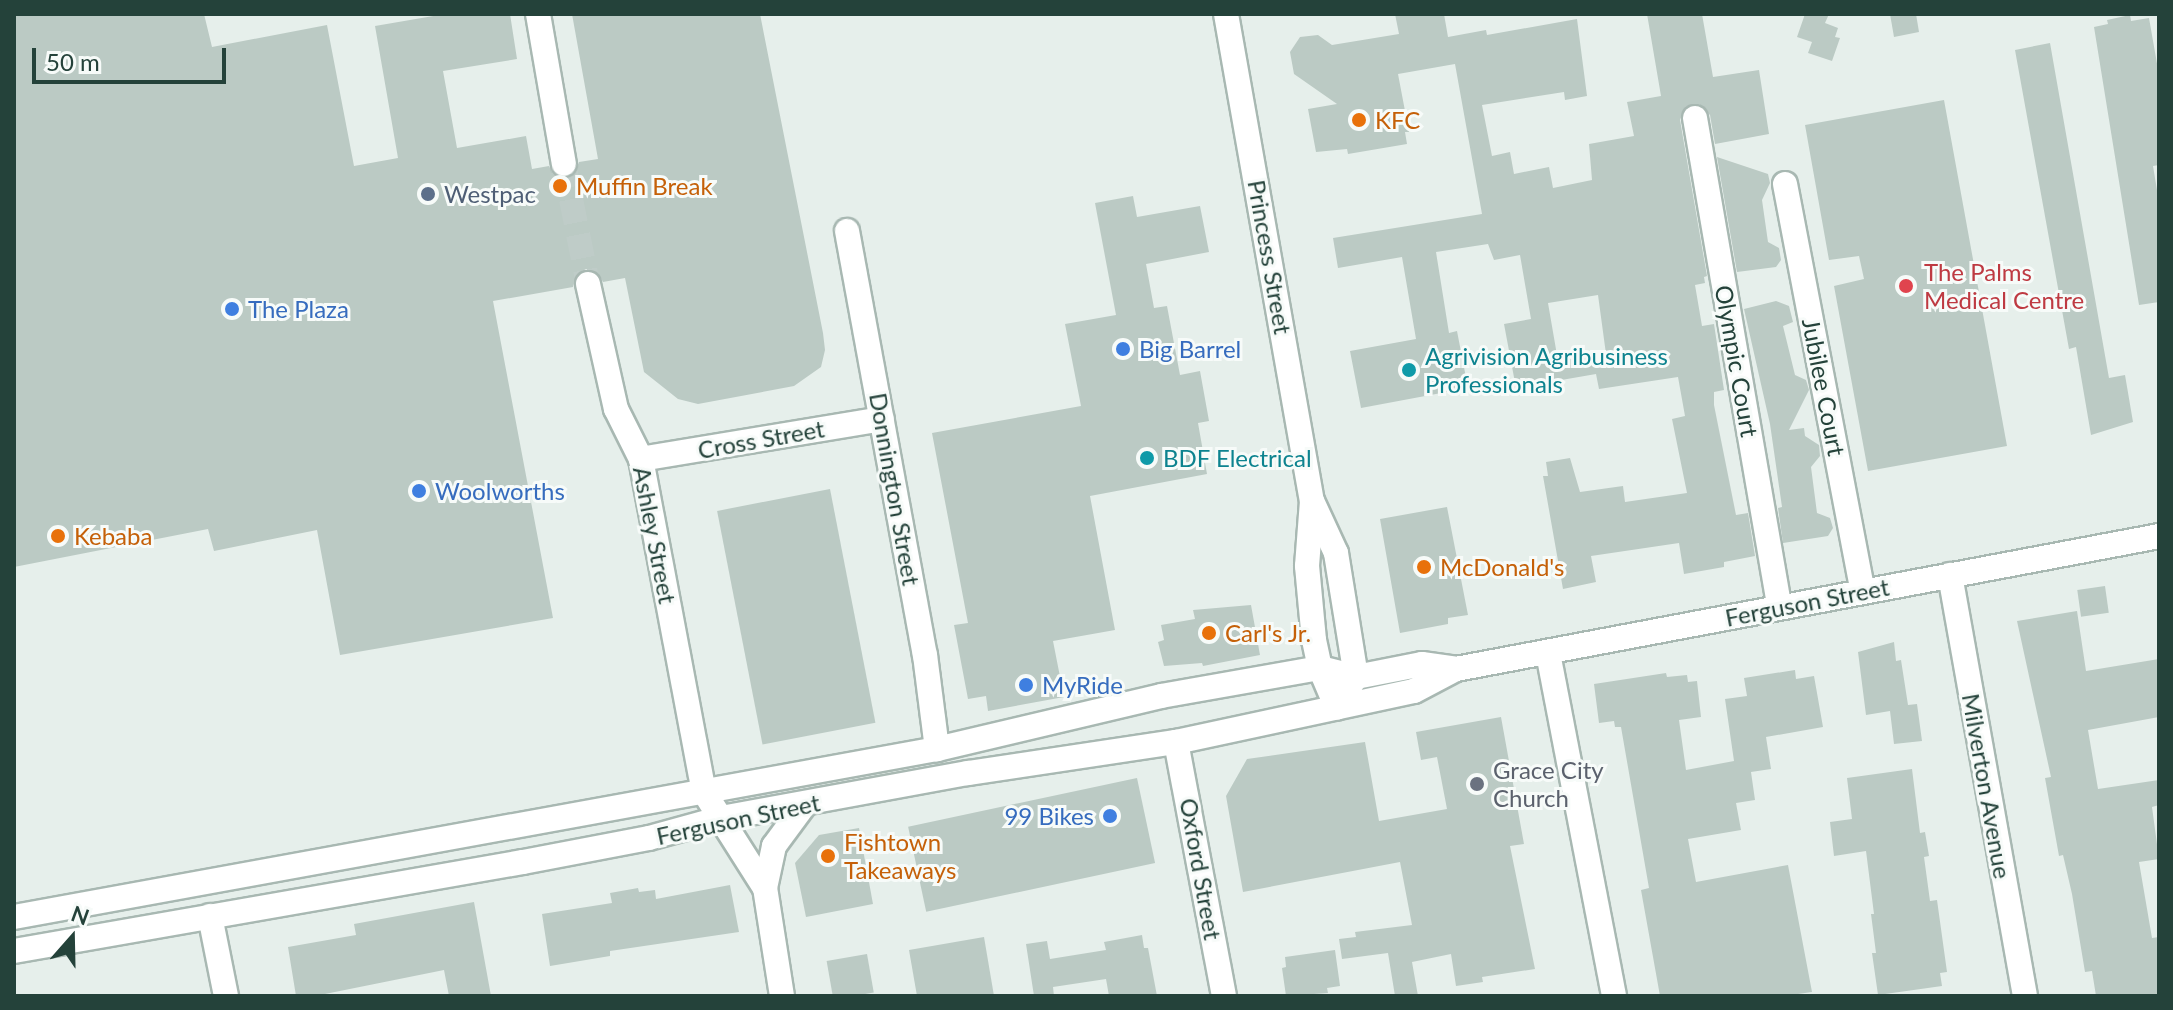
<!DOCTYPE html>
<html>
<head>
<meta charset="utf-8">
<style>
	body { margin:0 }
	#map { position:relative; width:2173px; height:1010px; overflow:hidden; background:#e6efeb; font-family:Lato,sans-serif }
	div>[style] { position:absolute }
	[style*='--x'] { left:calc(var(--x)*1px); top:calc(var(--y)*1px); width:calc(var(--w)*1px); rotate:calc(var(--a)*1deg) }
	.building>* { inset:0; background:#bbcac4; transform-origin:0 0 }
	.street-tunnel>* { height:24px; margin-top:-12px; transform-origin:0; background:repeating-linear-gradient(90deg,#bfccc8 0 24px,transparent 0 36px) }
	.roads { filter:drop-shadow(2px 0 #a8b8b2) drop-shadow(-2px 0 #a8b8b2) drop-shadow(0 2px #a8b8b2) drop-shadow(0 -2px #a8b8b2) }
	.street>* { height:24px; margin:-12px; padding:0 12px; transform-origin:12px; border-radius:12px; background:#fff }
	.secondary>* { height:24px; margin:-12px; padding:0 12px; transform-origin:12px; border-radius:12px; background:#fff }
	.dots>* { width:22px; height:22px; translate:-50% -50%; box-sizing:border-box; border:4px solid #f7fbf9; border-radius:50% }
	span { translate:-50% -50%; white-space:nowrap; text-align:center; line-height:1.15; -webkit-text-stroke:6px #f7fbf9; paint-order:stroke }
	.food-label { font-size:24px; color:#c56008 }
	.left { translate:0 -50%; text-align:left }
	.service-label { font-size:24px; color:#4e5e75 }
	.street-label { font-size:24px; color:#24423a }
	.health-label { font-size:24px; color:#be3a42 }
	.shop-label { font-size:24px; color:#366cbe }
	.right { translate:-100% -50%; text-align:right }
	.culture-label { font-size:24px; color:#0d838f }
	.worship-label { font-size:24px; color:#5b616d }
	.frame { position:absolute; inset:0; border:16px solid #24423a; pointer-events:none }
	.north { position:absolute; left:32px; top:898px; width:80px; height:80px; -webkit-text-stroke:6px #f7fbf9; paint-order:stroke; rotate:20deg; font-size:22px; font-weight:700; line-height:32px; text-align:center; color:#24423a }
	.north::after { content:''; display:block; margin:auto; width:28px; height:36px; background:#24423a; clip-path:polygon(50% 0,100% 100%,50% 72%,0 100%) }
	.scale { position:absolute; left:32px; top:48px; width:194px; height:36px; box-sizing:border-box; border:4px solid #24423a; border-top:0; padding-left:10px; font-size:24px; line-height:28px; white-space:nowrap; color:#24423a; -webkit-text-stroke:6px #f7fbf9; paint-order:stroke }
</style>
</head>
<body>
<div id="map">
	<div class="building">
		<i style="clip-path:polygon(14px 14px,204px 14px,212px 47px,327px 25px,354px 166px,398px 158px,375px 26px,445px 14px,510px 14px,517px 59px,443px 71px,457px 148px,526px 136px,532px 169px,549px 166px,553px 174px,566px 179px,574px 175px,579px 162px,598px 159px,572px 14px,760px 14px,823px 333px,825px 350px,821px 367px,794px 386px,698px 404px,678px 399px,644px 372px,625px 278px,603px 282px,598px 273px,586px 269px,577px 274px,573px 287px,493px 301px,553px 618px,340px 655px,317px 530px,214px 551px,208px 529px,14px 567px)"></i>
		<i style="clip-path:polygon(evenodd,1395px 14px,1444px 14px,1448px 37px,1486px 30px,1487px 35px,1577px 19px,1587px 96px,1565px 100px,1564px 92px,1482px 105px,1492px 156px,1510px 152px,1514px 174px,1549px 167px,1553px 188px,1592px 180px,1589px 144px,1634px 136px,1627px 102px,1661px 96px,1647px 14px,1702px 14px,1713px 77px,1759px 70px,1769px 134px,1715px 144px,1710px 115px,1699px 104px,1685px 107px,1680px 120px,1707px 276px,1704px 277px,1705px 283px,1695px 285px,1702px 326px,1714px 324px,1724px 390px,1714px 392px,1714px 405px,1736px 515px,1748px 513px,1755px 556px,1724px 562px,1724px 567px,1684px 574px,1679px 543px,1591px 556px,1596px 582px,1563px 589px,1543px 476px,1548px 476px,1546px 462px,1570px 458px,1580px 492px,1623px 486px,1625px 502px,1687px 493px,1672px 419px,1685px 416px,1678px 377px,1599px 389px,1596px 374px,1516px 388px,1504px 324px,1531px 319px,1520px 255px,1494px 260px,1488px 244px,1436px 252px,1449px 333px,1457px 331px,1468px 388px,1361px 408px,1350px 351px,1416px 339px,1402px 257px,1338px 268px,1333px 238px,1482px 214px,1455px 64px,1398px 74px,1409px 132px,1405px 132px,1407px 144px,1348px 154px,1347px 149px,1316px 152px,1308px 109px,1337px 104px,1294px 74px,1290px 52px,1300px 37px,1318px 35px,1332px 45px,1399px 34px,1395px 14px,1598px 295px,1606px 354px,1558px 361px,1548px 303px,1598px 295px)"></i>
		<i style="clip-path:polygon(1805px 14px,1829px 14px,1825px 23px,1838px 28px,1835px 37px,1840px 38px,1832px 61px,1808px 53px,1812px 42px,1797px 37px)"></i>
		<i style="clip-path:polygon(1890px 14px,1916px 14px,1919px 32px,1894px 37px)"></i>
		<i style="clip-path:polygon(2130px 15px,2131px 21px,2149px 18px,2159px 75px,2159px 165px,2153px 166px,2159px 202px,2159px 302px,2139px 305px,2094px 27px,2108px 24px,2107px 20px)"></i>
		<i style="clip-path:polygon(2050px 43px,2109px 378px,2125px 375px,2133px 422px,2091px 435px,2076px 347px,2069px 349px,2015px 50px)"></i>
		<i style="clip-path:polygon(1944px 100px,2007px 446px,1868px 471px,1834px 286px,1864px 279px,1859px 256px,1829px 260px,1805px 125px)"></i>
		<i style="clip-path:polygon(1717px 157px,1768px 174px,1770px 183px,1762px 200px,1768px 242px,1779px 248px,1781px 260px,1776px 267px,1737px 272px)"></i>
		<i style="clip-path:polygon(1133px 196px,1137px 217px,1200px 206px,1209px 252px,1146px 264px,1154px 308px,1167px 306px,1180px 375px,1200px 371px,1209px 421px,1198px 423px,1207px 474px,1090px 496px,1115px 630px,1053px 641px,1064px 697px,988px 711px,986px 696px,968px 699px,954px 625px,968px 623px,932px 433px,1081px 406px,1065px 324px,1116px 315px,1095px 203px)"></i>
		<i style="clip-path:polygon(1776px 301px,1789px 306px,1793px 322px,1783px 326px,1795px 375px,1806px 380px,1809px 390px,1789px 430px,1804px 428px,1805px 436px,1819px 445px,1820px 456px,1811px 467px,1817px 513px,1830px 518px,1833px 528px,1828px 536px,1783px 543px,1778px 508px,1782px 507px,1770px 424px,1744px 309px)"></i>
		<i style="left:830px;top:489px;width:238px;height:115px;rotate:79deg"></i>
		<i style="clip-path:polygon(1447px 507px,1468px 615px,1448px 618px,1448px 624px,1400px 633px,1380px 519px)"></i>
		<i style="left:2105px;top:586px;width:27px;height:28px;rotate:82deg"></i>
		<i style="clip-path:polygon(1251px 605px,1260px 655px,1203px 666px,1202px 663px,1164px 666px,1158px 642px,1164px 640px,1161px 625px,1195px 619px,1193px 610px)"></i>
		<i style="clip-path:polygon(2077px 611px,2086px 671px,2159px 659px,2159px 717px,2088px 730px,2098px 789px,2159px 780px,2159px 805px,2152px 807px,2159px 859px,2139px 862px,2152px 938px,2159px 937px,2159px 996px,2096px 996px,2092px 971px,2085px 972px,2072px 894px,2063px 855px,2059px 856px,2045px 778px,2051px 777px,2017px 621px)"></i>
		<i style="clip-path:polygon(1894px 642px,1896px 661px,1901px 660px,1908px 705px,1917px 704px,1922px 741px,1894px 744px,1890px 711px,1866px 715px,1858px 652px)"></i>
		<i style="clip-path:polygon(1795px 670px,1796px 679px,1814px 676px,1823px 727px,1766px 737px,1771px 769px,1751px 772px,1755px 800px,1736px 803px,1741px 830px,1688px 839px,1696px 882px,1788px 865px,1812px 992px,1784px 996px,1660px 996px,1641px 890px,1649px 888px,1621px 727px,1615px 727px,1614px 721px,1599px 723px,1594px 684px,1666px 673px,1667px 677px,1687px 675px,1688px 682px,1697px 681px,1701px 717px,1679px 720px,1686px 770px,1734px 761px,1725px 699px,1747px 696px,1744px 678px)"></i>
		<i style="clip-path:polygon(1501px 717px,1524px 844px,1510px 846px,1535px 969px,1482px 977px,1483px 982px,1456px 986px,1451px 954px,1412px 962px,1418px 996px,1395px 996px,1388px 953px,1342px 959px,1339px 939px,1356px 937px,1355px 932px,1412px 925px,1400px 862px,1243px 892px,1226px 796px,1247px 759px,1365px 742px,1379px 821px,1447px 809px,1437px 757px,1421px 760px,1416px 732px)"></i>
		<i style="clip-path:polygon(1912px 769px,1920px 833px,1925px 832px,1929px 856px,1924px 857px,1930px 901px,1937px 900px,1947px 972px,1940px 973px,1942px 986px,1878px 995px,1872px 953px,1876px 953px,1871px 914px,1874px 914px,1866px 851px,1834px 856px,1830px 822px,1852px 819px,1847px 778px)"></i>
		<i style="left:1137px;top:778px;width:87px;height:234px;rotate:78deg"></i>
		<i style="clip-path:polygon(859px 828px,873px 904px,806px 917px,795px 863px,819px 835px)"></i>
		<i style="clip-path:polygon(730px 885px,739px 932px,610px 951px,610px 956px,550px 966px,542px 914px,612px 903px,610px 893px,638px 888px,639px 892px,655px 890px,656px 899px)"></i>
		<i style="clip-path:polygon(474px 902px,491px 996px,449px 996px,444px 970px,315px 996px,296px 996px,288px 947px,356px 935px,354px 924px)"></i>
		<i style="clip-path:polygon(1142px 935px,1144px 948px,1148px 948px,1157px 996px,1109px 996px,1106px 979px,1053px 987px,1054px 996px,1034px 996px,1026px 944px,1047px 941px,1050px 959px,1106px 950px,1104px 942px)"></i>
		<i style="clip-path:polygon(984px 937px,994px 996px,917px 996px,909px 950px)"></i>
		<i style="clip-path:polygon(1335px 950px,1340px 986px,1327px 988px,1328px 993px,1286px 996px,1282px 968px,1286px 967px,1285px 957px)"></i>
		<i style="left:867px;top:954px;width:39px;height:41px;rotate:80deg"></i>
	</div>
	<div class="street-tunnel">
		<i style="--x:564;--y:164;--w:122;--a:78.7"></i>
	</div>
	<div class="roads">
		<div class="street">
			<i style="--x:538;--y:14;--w:152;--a:80.2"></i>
			<i style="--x:1695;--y:118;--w:494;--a:80.2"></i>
			<i style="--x:1785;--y:184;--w:414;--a:79.2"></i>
			<i style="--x:847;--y:231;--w:431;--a:79.6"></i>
			<i style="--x:925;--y:655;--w:95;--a:82.7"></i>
			<i style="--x:588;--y:284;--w:128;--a:77.4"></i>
			<i style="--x:616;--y:409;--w:56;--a:63.4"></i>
			<i style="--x:641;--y:459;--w:339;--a:79.3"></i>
			<i style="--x:704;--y:792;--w:114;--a:57.6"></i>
			<i style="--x:641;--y:459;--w:244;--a:-9.4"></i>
			<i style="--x:1950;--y:575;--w:428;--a:79.9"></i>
			<i style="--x:1548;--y:653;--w:349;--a:79.1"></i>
			<i style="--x:1176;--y:742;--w:258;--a:79.3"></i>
			<i style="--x:210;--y:916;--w:82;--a:78.7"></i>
			<i style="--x:782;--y:996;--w:109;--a:-98.9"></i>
			<i style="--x:765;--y:888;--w:43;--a:-77.9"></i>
			<i style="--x:774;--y:846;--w:52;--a:-53.6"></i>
		</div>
		<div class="secondary">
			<i style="--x:1226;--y:14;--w:495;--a:80"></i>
			<i style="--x:1312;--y:501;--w:65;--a:94.4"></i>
			<i style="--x:1307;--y:566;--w:74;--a:84.6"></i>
			<i style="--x:1314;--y:640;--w:29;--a:78"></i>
			<i style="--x:1320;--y:668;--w:43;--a:67"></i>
			<i style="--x:1313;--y:503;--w:55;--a:65.3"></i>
			<i style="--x:1336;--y:553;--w:126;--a:80.8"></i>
			<i style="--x:1356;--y:677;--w:14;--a:124"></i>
			<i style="--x:14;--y:917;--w:938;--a:-10.32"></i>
			<i style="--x:937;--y:749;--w:230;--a:-13.3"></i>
			<i style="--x:1161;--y:696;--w:161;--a:-10"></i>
			<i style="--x:1320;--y:668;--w:37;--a:14"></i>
			<i style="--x:1356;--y:677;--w:67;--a:-11.1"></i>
			<i style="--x:1422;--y:664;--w:34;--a:8"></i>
			<i style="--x:14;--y:951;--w:517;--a:-9.92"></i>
			<i style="--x:523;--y:862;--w:128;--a:-10.8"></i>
			<i style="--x:649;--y:838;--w:76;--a:-15.3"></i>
			<i style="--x:722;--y:818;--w:250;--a:-10.4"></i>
			<i style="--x:968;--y:773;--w:210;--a:-8.5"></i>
			<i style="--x:1176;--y:742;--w:243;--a:-12.1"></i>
			<i style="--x:1414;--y:691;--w:47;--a:-27.6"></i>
			<i style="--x:1456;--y:669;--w:715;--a:-10.71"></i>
		</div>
	</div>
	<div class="dots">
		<i style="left:1359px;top:120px;background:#e8710a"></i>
		<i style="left:560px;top:186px;background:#e8710a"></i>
		<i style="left:428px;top:194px;background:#5c6f8a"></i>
		<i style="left:1906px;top:286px;background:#e0444e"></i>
		<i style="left:232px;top:309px;background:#3f7fe0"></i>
		<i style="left:1123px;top:349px;background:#3f7fe0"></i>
		<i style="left:1409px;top:370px;background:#0f9aa8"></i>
		<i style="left:1147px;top:458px;background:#0f9aa8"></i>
		<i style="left:419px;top:491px;background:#3f7fe0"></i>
		<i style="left:58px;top:536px;background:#e8710a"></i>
		<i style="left:1424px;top:567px;background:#e8710a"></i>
		<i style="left:1209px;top:633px;background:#e8710a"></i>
		<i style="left:1026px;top:685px;background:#3f7fe0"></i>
		<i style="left:1477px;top:784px;background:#6b7280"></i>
		<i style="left:1110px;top:816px;background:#3f7fe0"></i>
		<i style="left:828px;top:856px;background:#e8710a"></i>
	</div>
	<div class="food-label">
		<span class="left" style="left:1375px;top:120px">KFC</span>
		<span class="left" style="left:576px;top:186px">Muffin Break</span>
		<span class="left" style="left:74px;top:536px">Kebaba</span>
		<span class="left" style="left:1440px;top:567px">McDonald's</span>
		<span class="left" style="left:1225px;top:633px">Carl's Jr.</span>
		<span class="left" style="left:844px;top:856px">Fishtown<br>Takeaways</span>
	</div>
	<div class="service-label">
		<span class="left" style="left:444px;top:194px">Westpac</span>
	</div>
	<div class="street-label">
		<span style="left:1270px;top:257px;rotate:80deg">Princess Street</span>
		<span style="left:1737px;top:361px;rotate:80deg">Olympic Court</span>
		<span style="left:1824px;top:387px;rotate:79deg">Jubilee Court</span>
		<span style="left:761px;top:439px;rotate:-10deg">Cross Street</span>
		<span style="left:895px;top:489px;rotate:80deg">Donnington Street</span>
		<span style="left:655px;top:535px;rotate:79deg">Ashley Street</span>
		<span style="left:1807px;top:602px;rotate:-11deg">Ferguson Street</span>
		<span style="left:1987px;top:786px;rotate:80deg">Milverton Avenue</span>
		<span style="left:738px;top:819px;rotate:-12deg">Ferguson Street</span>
		<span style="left:1201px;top:869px;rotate:80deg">Oxford Street</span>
	</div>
	<div class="health-label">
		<span class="left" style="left:1924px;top:286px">The Palms<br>Medical Centre</span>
	</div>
	<div class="shop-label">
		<span class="left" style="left:248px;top:309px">The Plaza</span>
		<span class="left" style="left:1139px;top:349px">Big Barrel</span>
		<span class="left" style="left:435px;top:491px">Woolworths</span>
		<span class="left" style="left:1042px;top:685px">MyRide</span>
		<span class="right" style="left:1094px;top:816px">99 Bikes</span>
	</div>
	<div class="culture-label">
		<span class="left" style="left:1425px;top:370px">Agrivision Agribusiness<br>Professionals</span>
		<span class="left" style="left:1163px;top:458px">BDF Electrical</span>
	</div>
	<div class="worship-label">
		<span class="left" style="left:1493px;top:784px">Grace City<br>Church</span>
	</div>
	<div class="frame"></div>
	<div class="north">N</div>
	<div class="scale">50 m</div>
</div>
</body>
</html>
